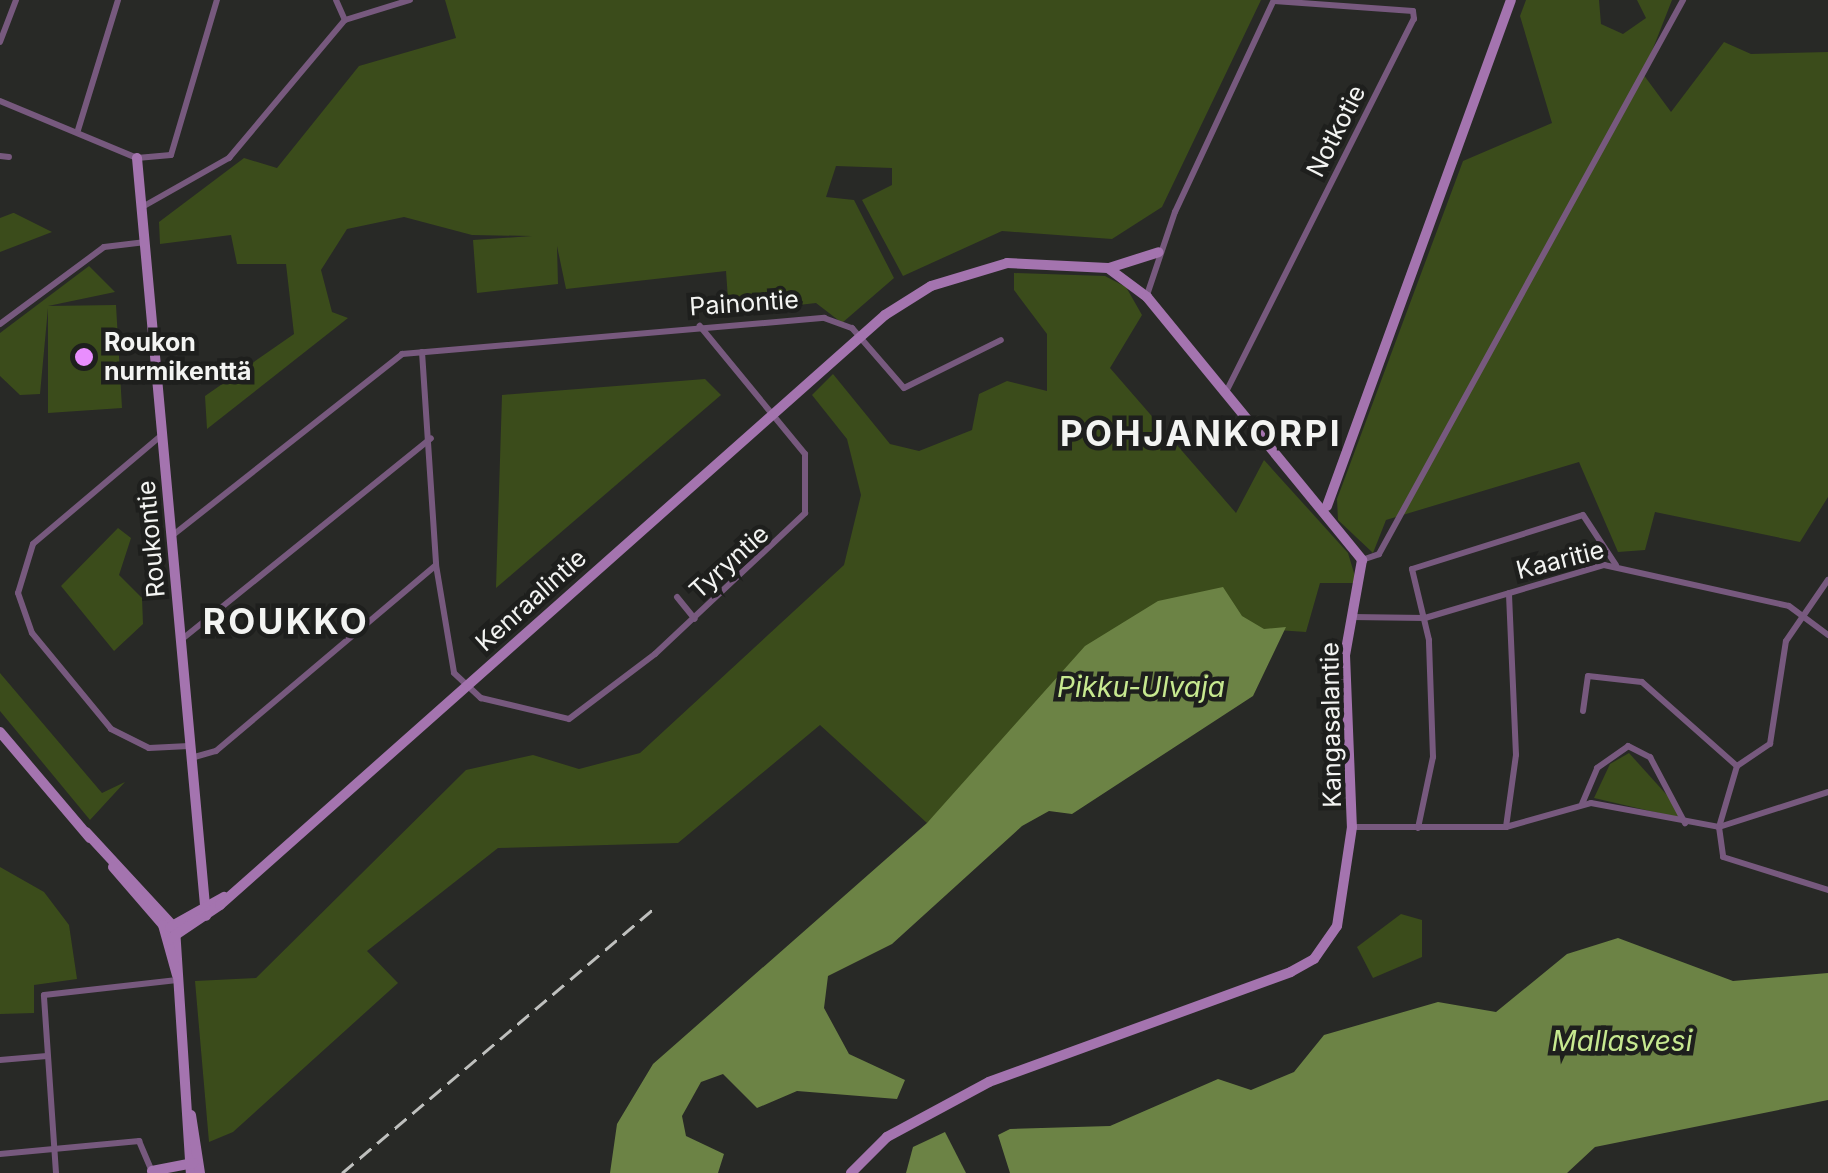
<!DOCTYPE html>
<html>
<head>
<meta charset="utf-8">
<style>
	body { margin:0 }
	#map { position:relative; width:1828px; height:1173px; overflow:hidden; background:#282926; font-family:Inter,sans-serif }
	div>[style] { position:absolute }
	[style*='--x'] { left:calc(var(--x)*1px); top:calc(var(--y)*1px); width:calc(var(--w)*1px); rotate:calc(var(--a)*1deg) }
	.green>* { inset:0; background:#3b4c1b }
	.water>* { inset:0; background:#6c8345 }
	.street>* { height:6px; margin:-3px; padding:0 3px; transform-origin:3px; border-radius:3px; background:#77597e }
	.secondary>* { height:10px; margin:-5px; padding:0 5px; transform-origin:5px; border-radius:5px; background:#a474af }
	.rail>* { height:2.5px; margin-top:-1.25px; transform-origin:0; background:repeating-linear-gradient(90deg,#bfc0be 0 15px,transparent 0 23px) }
	.dots>* { width:28px; height:28px; translate:-50% -50%; box-sizing:border-box; border:5px solid #1e1f1d; border-radius:50% }
	span { translate:-50% -50%; white-space:nowrap; text-align:center; line-height:1.15; -webkit-text-stroke:9px #1e1f1d; paint-order:stroke }
	.street-label { font-size:25px; color:#f3f4f2 }
	.poi-label { font-size:25px; color:#f3f4f2; font-weight:700 }
	.left { translate:0 -50%; text-align:left }
	.water-label { font-size:28px; color:#c7e990; font-style:italic }
	.district-label { font-size:35px; color:#f3f4f2; font-weight:700; letter-spacing:2.5px }
</style>
</head>
<body>
<div id="map">
	<div class="green">
		<i style="clip-path:polygon(445px 0,1261px 0,1162px 207px,1112px 239px,1002px 231px,903px 276px,862px 200px,892px 185px,892px 168px,836px 166px,826px 197px,854px 200px,894px 278px,842px 323px,816px 303px,729px 313px,726px 271px,566px 289px,557px 246px,558px 284px,477px 293px,473px 240px,532px 236px,472px 235px,404px 217px,347px 229px,321px 270px,332px 312px,348px 318px,207px 429px,205px 396px,294px 334px,286px 264px,237px 264px,231px 235px,160px 244px,159px 222px,244px 158px,277px 168px,359px 66px,456px 38px)"></i>
		<i style="clip-path:polygon(1526px 0,1599px 0,1601px 24px,1623px 34px,1646px 18px,1637px 0,1672px 0,1643px 74px,1671px 112px,1724px 42px,1751px 54px,1828px 52px,1828px 497px,1800px 542px,1655px 512px,1645px 550px,1618px 552px,1579px 462px,1386px 520px,1373px 553px,1338px 520px,1337px 499px,1463px 161px,1552px 123px,1520px 16px)"></i>
		<i style="clip-path:polygon(13px 213px,14px 213px,52px 232px,0 252px,0 218px)"></i>
		<i style="clip-path:polygon(89px 266px,115px 292px,48px 306px,116px 305px,122px 408px,48px 413px,48px 308px,40px 394px,20px 395px,0 376px,0 333px)"></i>
		<i style="clip-path:polygon(1014px 273px,1105px 276px,1126px 287px,1142px 315px,1110px 368px,1236px 513px,1264px 460px,1348px 553px,1357px 583px,1320px 583px,1306px 632px,1264px 629px,992px 759px,927px 823px,820px 725px,678px 843px,498px 848px,367px 951px,398px 983px,233px 1132px,209px 1142px,195px 981px,256px 978px,466px 770px,533px 755px,579px 769px,640px 753px,844px 565px,861px 495px,847px 439px,812px 395px,833px 374px,890px 444px,919px 451px,972px 430px,979px 394px,1007px 381px,1047px 391px,1047px 334px,1014px 290px)"></i>
		<i style="clip-path:polygon(705px 379px,721px 395px,496px 588px,502px 395px)"></i>
		<i style="clip-path:polygon(118px 528px,131px 538px,119px 575px,142px 598px,143px 624px,114px 651px,61px 586px)"></i>
		<i style="clip-path:polygon(0 673px,102px 793px,125px 782px,90px 820px,0 711px)"></i>
		<i style="clip-path:polygon(1629px 753px,1675px 804px,1680px 818px,1594px 798px,1610px 764px)"></i>
		<i style="clip-path:polygon(0 867px,44px 892px,69px 925px,77px 979px,34px 985px,34px 1013px,0 1014px)"></i>
		<i style="clip-path:polygon(1401px 914px,1422px 920px,1422px 957px,1373px 978px,1357px 947px)"></i>
	</div>
	<div class="water">
		<i style="clip-path:polygon(1223px 587px,1242px 616px,1264px 629px,1286px 627px,1253px 696px,1072px 814px,1049px 811px,1022px 826px,892px 944px,828px 976px,824px 1008px,849px 1054px,905px 1080px,897px 1099px,797px 1091px,757px 1108px,723px 1074px,701px 1082px,682px 1116px,686px 1136px,724px 1154px,718px 1173px,610px 1173px,617px 1124px,653px 1064px,927px 823px,1085px 646px,1158px 601px)"></i>
		<i style="clip-path:polygon(1618px 938px,1733px 981px,1828px 973px,1828px 1100px,1595px 1147px,1567px 1173px,1010px 1173px,998px 1135px,1010px 1129px,1110px 1126px,1218px 1079px,1251px 1090px,1294px 1072px,1324px 1035px,1438px 1002px,1496px 1012px,1567px 954px)"></i>
		<i style="clip-path:polygon(945px 1132px,966px 1173px,906px 1173px,913px 1147px)"></i>
	</div>
	<div class="street">
		<i style="--x:336;--y:0;--w:22;--a:66"></i>
		<i style="--x:0;--y:42;--w:45;--a:-69.1"></i>
		<i style="--x:0;--y:101;--w:148;--a:22.6"></i>
		<i style="--x:137;--y:158;--w:34;--a:-5"></i>
		<i style="--x:171;--y:155;--w:162;--a:-73.5"></i>
		<i style="--x:78;--y:130;--w:136;--a:-72.9"></i>
		<i style="--x:0;--y:156;--w:9;--a:6"></i>
		<i style="--x:144;--y:206;--w:98;--a:-29.5"></i>
		<i style="--x:229;--y:158;--w:180;--a:-50"></i>
		<i style="--x:345;--y:20;--w:68;--a:-17.1"></i>
		<i style="--x:1147;--y:295;--w:88;--a:-71.4"></i>
		<i style="--x:1175;--y:212;--w:234;--a:-65"></i>
		<i style="--x:0;--y:324;--w:129;--a:-36.5"></i>
		<i style="--x:104;--y:247;--w:42;--a:-6.8"></i>
		<i style="--x:422;--y:352;--w:213;--a:86.2"></i>
		<i style="--x:436;--y:565;--w:109;--a:80.5"></i>
		<i style="--x:454;--y:673;--w:37;--a:43"></i>
		<i style="--x:481;--y:698;--w:90;--a:13.4"></i>
		<i style="--x:569;--y:719;--w:108;--a:-37.1"></i>
		<i style="--x:655;--y:654;--w:206;--a:-43.2"></i>
		<i style="--x:805;--y:513;--w:59;--a:-90"></i>
		<i style="--x:805;--y:454;--w:166;--a:-129.4"></i>
		<i style="--x:1226;--y:392;--w:418;--a:-63.3"></i>
		<i style="--x:1414;--y:19;--w:8;--a:-97"></i>
		<i style="--x:1413;--y:11;--w:139;--a:-175.9"></i>
		<i style="--x:163;--y:434;--w:170;--a:139.8"></i>
		<i style="--x:33;--y:544;--w:51;--a:107"></i>
		<i style="--x:18;--y:593;--w:42;--a:70.7"></i>
		<i style="--x:32;--y:633;--w:124;--a:50.5"></i>
		<i style="--x:111;--y:729;--w:42;--a:26.6"></i>
		<i style="--x:149;--y:748;--w:40;--a:-2.9"></i>
		<i style="--x:173;--y:535;--w:292;--a:-38.3"></i>
		<i style="--x:402;--y:354;--w:424;--a:-4.9"></i>
		<i style="--x:824;--y:318;--w:30;--a:20"></i>
		<i style="--x:852;--y:328;--w:79;--a:49.1"></i>
		<i style="--x:904;--y:388;--w:108;--a:-26.3"></i>
		<i style="--x:1362;--y:560;--w:18;--a:-19"></i>
		<i style="--x:1379;--y:554;--w:632;--a:-61.24"></i>
		<i style="--x:677;--y:597;--w:28;--a:51"></i>
		<i style="--x:1352;--y:617;--w:73;--a:0.8"></i>
		<i style="--x:1425;--y:618;--w:187;--a:-16.5"></i>
		<i style="--x:1604;--y:565;--w:189;--a:12.5"></i>
		<i style="--x:1789;--y:606;--w:49;--a:36.6"></i>
		<i style="--x:181;--y:640;--w:321;--a:-38.9"></i>
		<i style="--x:1583;--y:711;--w:35;--a:-82"></i>
		<i style="--x:1588;--y:676;--w:54;--a:6.3"></i>
		<i style="--x:1642;--y:682;--w:127;--a:41.5"></i>
		<i style="--x:1737;--y:766;--w:64;--a:106.4"></i>
		<i style="--x:1719;--y:827;--w:30;--a:82"></i>
		<i style="--x:1723;--y:857;--w:110;--a:17.4"></i>
		<i style="--x:191;--y:758;--w:26;--a:-16"></i>
		<i style="--x:216;--y:751;--w:288;--a:-40.2"></i>
		<i style="--x:1737;--y:766;--w:40;--a:-34"></i>
		<i style="--x:1770;--y:744;--w:104;--a:-81.2"></i>
		<i style="--x:1786;--y:641;--w:74;--a:-55.5"></i>
		<i style="--x:1582;--y:804;--w:39;--a:-67"></i>
		<i style="--x:1597;--y:768;--w:38;--a:-35"></i>
		<i style="--x:1628;--y:746;--w:25;--a:27"></i>
		<i style="--x:1650;--y:757;--w:75;--a:62.1"></i>
		<i style="--x:1352;--y:827;--w:154;--a:0"></i>
		<i style="--x:1506;--y:827;--w:88;--a:-15.8"></i>
		<i style="--x:1591;--y:803;--w:130;--a:10.6"></i>
		<i style="--x:1719;--y:827;--w:114;--a:-17.8"></i>
		<i style="--x:1506;--y:827;--w:73;--a:-82.1"></i>
		<i style="--x:1516;--y:755;--w:162;--a:-92.5"></i>
		<i style="--x:1418;--y:828;--w:73;--a:-78.1"></i>
		<i style="--x:1433;--y:757;--w:117;--a:-92"></i>
		<i style="--x:1429;--y:640;--w:73;--a:-103.5"></i>
		<i style="--x:1412;--y:569;--w:179;--a:-17.5"></i>
		<i style="--x:1583;--y:515;--w:60;--a:56.6"></i>
		<i style="--x:0;--y:1060;--w:47;--a:-4.9"></i>
		<i style="--x:0;--y:1154;--w:140;--a:-5.3"></i>
		<i style="--x:139;--y:1141;--w:34;--a:67"></i>
		<i style="--x:56;--y:1173;--w:178;--a:-93.9"></i>
		<i style="--x:44;--y:995;--w:134;--a:-6.4"></i>
	</div>
	<div class="secondary">
		<i style="--x:137;--y:158;--w:761;--a:84.8"></i>
		<i style="--x:1109;--y:268;--w:52;--a:-17.7"></i>
		<i style="--x:1327;--y:506;--w:538;--a:-70.02"></i>
		<i style="--x:0;--y:732;--w:139;--a:49.7"></i>
		<i style="--x:86;--y:832;--w:131;--a:47.2"></i>
		<i style="--x:175;--y:928;--w:246;--a:86.3"></i>
		<i style="--x:113;--y:867;--w:77;--a:49.2"></i>
		<i style="--x:163;--y:925;--w:52;--a:74.4"></i>
		<i style="--x:170;--y:927;--w:62;--a:-29.1"></i>
		<i style="--x:168;--y:940;--w:63;--a:-33.9"></i>
		<i style="--x:220;--y:905;--w:889;--a:-41.58"></i>
		<i style="--x:885;--y:315;--w:54;--a:-32.2"></i>
		<i style="--x:931;--y:286;--w:79;--a:-16.8"></i>
		<i style="--x:1007;--y:263;--w:101;--a:2.8"></i>
		<i style="--x:1108;--y:268;--w:49;--a:36.6"></i>
		<i style="--x:1147;--y:297;--w:340;--a:50.7"></i>
		<i style="--x:1362;--y:560;--w:97;--a:100.1"></i>
		<i style="--x:1345;--y:655;--w:172;--a:87.7"></i>
		<i style="--x:1352;--y:827;--w:100;--a:98.6"></i>
		<i style="--x:1337;--y:926;--w:40;--a:124.9"></i>
		<i style="--x:1314;--y:959;--w:26;--a:151"></i>
		<i style="--x:1291;--y:972;--w:321;--a:160"></i>
		<i style="--x:989;--y:1082;--w:116;--a:151.7"></i>
		<i style="--x:887;--y:1137;--w:51;--a:135"></i>
		<i style="--x:191;--y:1115;--w:59;--a:81.2"></i>
		<i style="--x:152;--y:1171;--w:42;--a:-11"></i>
	</div>
	<div class="rail">
		<i style="--x:342;--y:1173;--w:412;--a:-40.3"></i>
	</div>
	<div class="dots">
		<i style="left:84px;top:357px;background:#e98efe"></i>
	</div>
	<div class="street-label">
		<span style="left:1336px;top:131px;rotate:-63deg">Notkotie</span>
		<span style="left:744px;top:303px;rotate:-4deg">Painontie</span>
		<span style="left:151px;top:539px;rotate:-95deg">Roukontie</span>
		<span style="left:1560px;top:560px;rotate:-14deg">Kaaritie</span>
		<span style="left:729px;top:562px;rotate:-42deg">Tyryntie</span>
		<span style="left:531px;top:600px;rotate:-42deg">Kenraalintie</span>
		<span style="left:1331px;top:725px;rotate:-91deg">Kangasalantie</span>
	</div>
	<div class="poi-label">
		<span class="left" style="left:104px;top:357px">Roukon<br>nurmikenttä</span>
	</div>
	<div class="water-label">
		<span style="left:1141px;top:687px">Pikku-Ulvaja</span>
		<span style="left:1622px;top:1041px">Mallasvesi</span>
	</div>
	<div class="district-label">
		<span style="left:1201px;top:433px">POHJANKORPI</span>
		<span style="left:286px;top:621px">ROUKKO</span>
	</div>
</div>
</body>
</html>
